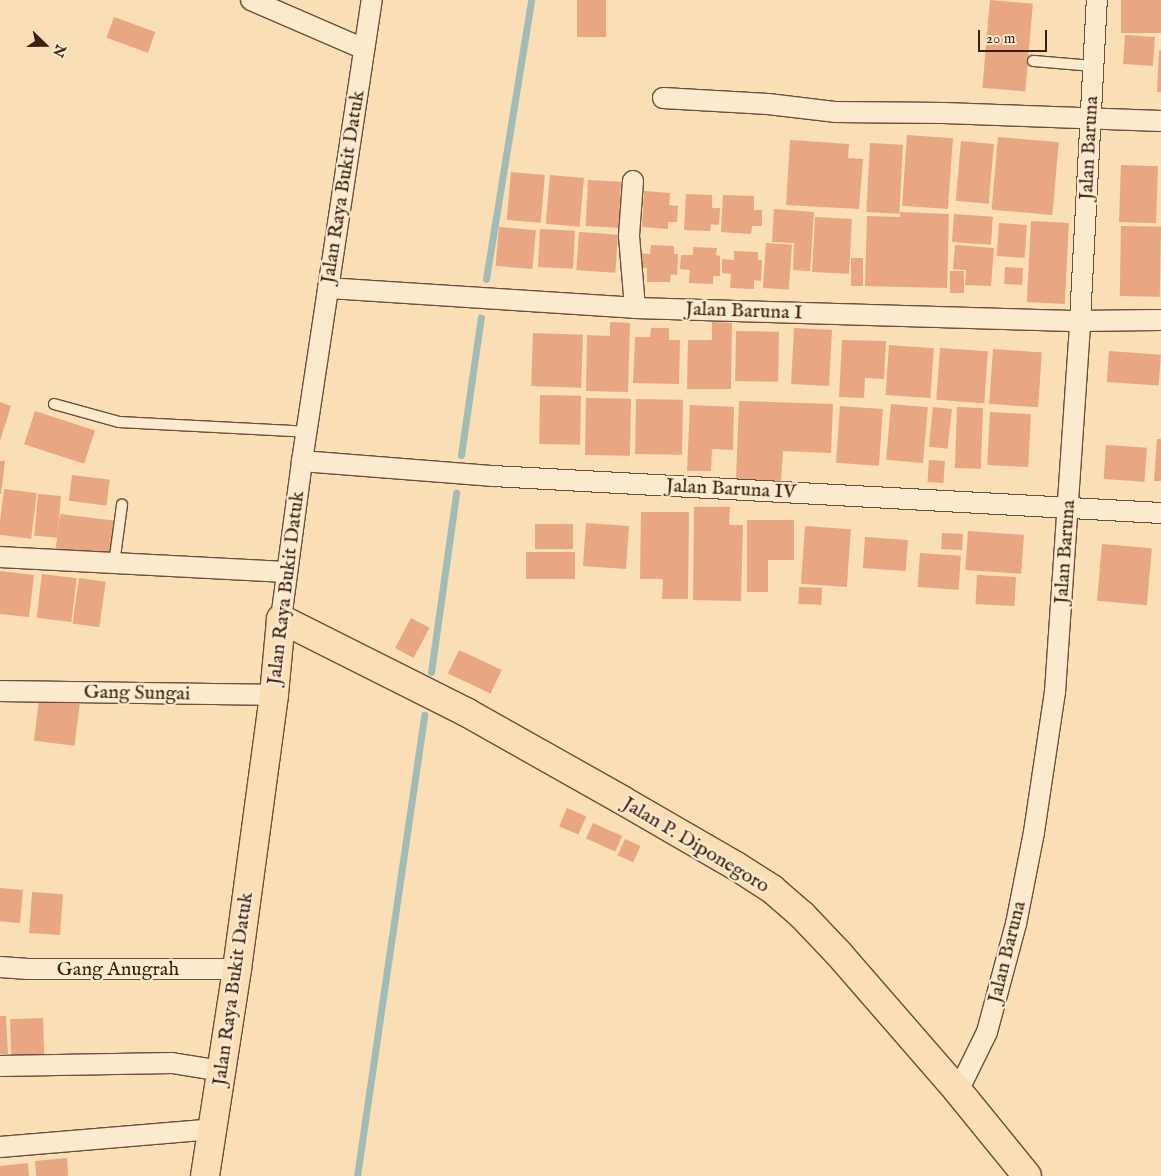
<!DOCTYPE html>
<html>
<head>
<meta charset="utf-8">
<style>
	body { margin:0 }
	#map { position:relative; width:1161px; height:1176px; overflow:hidden; background:#fadeb5; font-family:"IM FELL English",serif }
	div>[style] { position:absolute }
	[style*='--x'] { left:calc(var(--x)*1px); top:calc(var(--y)*1px); width:calc(var(--w)*1px); rotate:calc(var(--a)*1deg) }
	.stream>* { height:7px; margin:-3.5px; padding:0 3.5px; transform-origin:3.5px; border-radius:3.5px; background:#a1bbb6 }
	.building>* { inset:0; background:#e8a682; transform-origin:0 0 }
	.roads { filter:drop-shadow(1px 0 #6a4f3b) drop-shadow(-1px 0 #6a4f3b) drop-shadow(0 1px #6a4f3b) drop-shadow(0 -1px #6a4f3b) }
	.lane>* { height:10px; margin:-5px; padding:0 5px; transform-origin:5px; border-radius:5px; background:#fceacf }
	.street>* { height:20px; margin:-10px; padding:0 10px; transform-origin:10px; border-radius:10px; background:#fceacf }
	.primary>* { height:28px; margin:-14px; padding:0 14px; transform-origin:14px; border-radius:14px; background:#fadeb5 }
	span { translate:-50% -50%; white-space:nowrap; text-align:center; line-height:1.15; -webkit-text-stroke:4.5px #fceacf; paint-order:stroke }
	.street-label { font-size:20px; color:#3a1f12 }
	.north { position:absolute; left:20px; top:20px; width:50px; height:50px; -webkit-text-stroke:4px #fceacf; paint-order:stroke; rotate:112deg; font-size:14px; font-weight:700; line-height:20px; text-align:center; color:#3a1f12 }
	.north::after { content:''; display:block; margin:auto; width:18px; height:22px; background:#3a1f12; clip-path:polygon(50% 0,100% 100%,50% 72%,0 100%) }
	.scale { position:absolute; left:978px; top:30px; width:69px; height:22px; box-sizing:border-box; border:2px solid #3a1f12; border-top:0; padding-left:6px; font-size:15px; line-height:18px; white-space:nowrap; color:#3a1f12; -webkit-text-stroke:4px #fceacf; paint-order:stroke }
</style>
</head>
<body>
<div id="map">
	<div class="stream">
		<i style="--x:486;--y:279;--w:283;--a:-80.8"></i>
		<i style="--x:461;--y:455;--w:139;--a:-81.8"></i>
		<i style="--x:431;--y:672;--w:181;--a:-82"></i>
		<i style="--x:357;--y:1176;--w:466;--a:-81.7"></i>
	</div>
	<div class="building">
		<i style="left:577px;top:0;width:29px;height:37px"></i>
		<i style="left:990px;top:0;width:43px;height:88px;rotate:5deg"></i>
		<i style="left:1121px;top:0;width:40px;height:33px"></i>
		<i style="left:114px;top:17px;width:44px;height:22px;rotate:20deg"></i>
		<i style="left:1125px;top:35px;width:30px;height:29px;rotate:4deg"></i>
		<i style="clip-path:polygon(1159px 50px,1161px 50px,1161px 92px,1157px 92px)"></i>
		<i style="left:907px;top:135px;width:46px;height:71px;rotate:4deg"></i>
		<i style="left:998px;top:137px;width:61px;height:73px;rotate:5deg"></i>
		<i style="clip-path:polygon(790px 140px,849px 144px,848px 158px,863px 159px,859px 209px,786px 205px)"></i>
		<i style="left:961px;top:141px;width:33px;height:60px;rotate:5deg"></i>
		<i style="left:870px;top:143px;width:33px;height:69px;rotate:3deg"></i>
		<i style="left:1121px;top:165px;width:37px;height:57px;rotate:2deg"></i>
		<i style="left:511px;top:172px;width:34px;height:48px;rotate:5deg"></i>
		<i style="left:550px;top:175px;width:34px;height:49px;rotate:5deg"></i>
		<i style="left:588px;top:180px;width:33px;height:46px;rotate:3deg"></i>
		<i style="clip-path:polygon(644px 191px,670px 193px,669px 205px,678px 206px,677px 222px,668px 222px,668px 229px,642px 227px)"></i>
		<i style="clip-path:polygon(686px 194px,712px 195px,712px 208px,720px 208px,719px 225px,711px 224px,710px 231px,684px 230px)"></i>
		<i style="clip-path:polygon(723px 195px,754px 196px,754px 210px,762px 210px,762px 226px,752px 226px,751px 234px,721px 232px)"></i>
		<i style="clip-path:polygon(774px 209px,814px 212px,810px 271px,793px 270px,794px 243px,772px 242px)"></i>
		<i style="clip-path:polygon(900px 212px,949px 214px,947px 288px,865px 286px,867px 216px,900px 217px)"></i>
		<i style="left:954px;top:214px;width:39px;height:28px;rotate:4deg"></i>
		<i style="left:815px;top:217px;width:37px;height:55px;rotate:3deg"></i>
		<i style="left:1031px;top:221px;width:38px;height:81px;rotate:3deg"></i>
		<i style="left:999px;top:223px;width:28px;height:33px;rotate:4deg"></i>
		<i style="left:1121px;top:226px;width:40px;height:70px;rotate:1deg"></i>
		<i style="left:499px;top:227px;width:37px;height:39px;rotate:5deg"></i>
		<i style="left:540px;top:229px;width:35px;height:38px;rotate:3deg"></i>
		<i style="left:579px;top:232px;width:39px;height:38px;rotate:4deg"></i>
		<i style="left:766px;top:243px;width:26px;height:45px;rotate:4deg"></i>
		<i style="clip-path:polygon(651px 245px,674px 246px,674px 254px,678px 254px,677px 275px,671px 274px,670px 282px,647px 282px,647px 268px,638px 267px,639px 253px,650px 254px)"></i>
		<i style="clip-path:polygon(955px 245px,994px 248px,991px 286px,965px 285px,966px 270px,953px 269px)"></i>
		<i style="clip-path:polygon(693px 247px,717px 248px,716px 255px,720px 256px,720px 276px,713px 276px,713px 284px,689px 283px,690px 270px,680px 269px,681px 255px,693px 255px)"></i>
		<i style="clip-path:polygon(734px 251px,758px 252px,758px 260px,762px 260px,761px 281px,754px 280px,754px 289px,730px 288px,731px 274px,722px 273px,722px 259px,734px 260px)"></i>
		<i style="left:851px;top:258px;width:12px;height:28px"></i>
		<i style="left:1005px;top:267px;width:18px;height:17px;rotate:3deg"></i>
		<i style="left:950px;top:271px;width:14px;height:22px"></i>
		<i style="clip-path:polygon(610px 322px,630px 323px,628px 392px,586px 391px,587px 335px,610px 336px)"></i>
		<i style="clip-path:polygon(712px 322px,732px 323px,731px 389px,687px 389px,688px 340px,712px 340px)"></i>
		<i style="clip-path:polygon(651px 328px,669px 328px,669px 340px,680px 340px,679px 384px,633px 383px,635px 337px,650px 337px)"></i>
		<i style="left:794px;top:328px;width:38px;height:56px;rotate:3deg"></i>
		<i style="left:736px;top:331px;width:43px;height:50px;rotate:1deg"></i>
		<i style="left:533px;top:333px;width:50px;height:53px;rotate:2deg"></i>
		<i style="clip-path:polygon(842px 340px,886px 341px,884px 379px,865px 378px,864px 398px,839px 397px)"></i>
		<i style="left:889px;top:345px;width:45px;height:50px;rotate:4deg"></i>
		<i style="left:940px;top:348px;width:48px;height:52px;rotate:4deg"></i>
		<i style="left:993px;top:349px;width:49px;height:55px;rotate:4deg"></i>
		<i style="left:1109px;top:351px;width:52px;height:31px;rotate:4deg"></i>
		<i style="left:540px;top:395px;width:41px;height:49px;rotate:1deg"></i>
		<i style="left:586px;top:398px;width:45px;height:57px;rotate:1deg"></i>
		<i style="left:636px;top:399px;width:47px;height:55px;rotate:1deg"></i>
		<i style="clip-path:polygon(739px 401px,833px 404px,831px 453px,783px 451px,781px 482px,736px 480px)"></i>
		<i style="clip-path:polygon(0 402px,11px 406px,0 441px)"></i>
		<i style="left:891px;top:404px;width:37px;height:56px;rotate:5deg"></i>
		<i style="clip-path:polygon(690px 405px,734px 407px,733px 450px,712px 449px,711px 471px,687px 471px)"></i>
		<i style="left:840px;top:406px;width:43px;height:57px;rotate:4deg"></i>
		<i style="left:933px;top:407px;width:19px;height:40px;rotate:6deg"></i>
		<i style="left:957px;top:407px;width:26px;height:61px;rotate:2deg"></i>
		<i style="left:35px;top:411px;width:63px;height:35px;rotate:18deg"></i>
		<i style="left:990px;top:412px;width:41px;height:53px;rotate:3deg"></i>
		<i style="clip-path:polygon(1157px 439px,1161px 439px,1161px 481px,1154px 481px)"></i>
		<i style="left:1106px;top:445px;width:41px;height:34px;rotate:4deg"></i>
		<i style="left:929px;top:460px;width:16px;height:22px;rotate:4deg"></i>
		<i style="clip-path:polygon(0 461px,5px 461px,1px 494px,0 494px)"></i>
		<i style="left:72px;top:475px;width:38px;height:26px;rotate:7deg"></i>
		<i style="left:4px;top:489px;width:33px;height:46px;rotate:7deg"></i>
		<i style="left:38px;top:494px;width:23px;height:42px;rotate:5deg"></i>
		<i style="clip-path:polygon(694px 507px,730px 507px,729px 525px,743px 525px,741px 601px,693px 600px)"></i>
		<i style="clip-path:polygon(641px 512px,689px 512px,688px 599px,662px 599px,663px 579px,640px 579px)"></i>
		<i style="left:60px;top:514px;width:54px;height:36px;rotate:7deg"></i>
		<i style="clip-path:polygon(747px 520px,794px 520px,794px 560px,768px 560px,768px 592px,747px 592px)"></i>
		<i style="left:586px;top:523px;width:43px;height:43px;rotate:4deg"></i>
		<i style="left:573px;top:524px;width:25px;height:38px;rotate:90deg"></i>
		<i style="left:805px;top:526px;width:46px;height:58px;rotate:4deg"></i>
		<i style="left:968px;top:531px;width:56px;height:39px;rotate:4deg"></i>
		<i style="left:942px;top:533px;width:21px;height:16px;rotate:3deg"></i>
		<i style="left:865px;top:537px;width:43px;height:31px;rotate:4deg"></i>
		<i style="left:1102px;top:544px;width:50px;height:57px;rotate:5deg"></i>
		<i style="left:526px;top:552px;width:49px;height:27px"></i>
		<i style="left:920px;top:553px;width:41px;height:34px;rotate:4deg"></i>
		<i style="clip-path:polygon(0 571px,34px 575px,29px 617px,0 614px)"></i>
		<i style="left:42px;top:574px;width:35px;height:44px;rotate:7deg"></i>
		<i style="left:977px;top:575px;width:39px;height:29px;rotate:3deg"></i>
		<i style="left:79px;top:578px;width:27px;height:46px;rotate:8deg"></i>
		<i style="left:799px;top:587px;width:23px;height:17px;rotate:2deg"></i>
		<i style="left:411px;top:618px;width:21px;height:34px;rotate:28deg"></i>
		<i style="left:459px;top:650px;width:47px;height:26px;rotate:25deg"></i>
		<i style="left:39px;top:699px;width:41px;height:42px;rotate:7deg"></i>
		<i style="left:567px;top:808px;width:21px;height:20px;rotate:23deg"></i>
		<i style="left:593px;top:823px;width:32px;height:17px;rotate:24deg"></i>
		<i style="left:625px;top:839px;width:17px;height:18px;rotate:24deg"></i>
		<i style="left:0;top:888px;width:23px;height:33px;rotate:5deg"></i>
		<i style="left:32px;top:892px;width:31px;height:41px;rotate:4deg"></i>
		<i style="clip-path:polygon(0 1016px,6px 1016px,8px 1054px,0 1054px)"></i>
		<i style="left:43px;top:1018px;width:37px;height:33px;rotate:88deg"></i>
		<i style="clip-path:polygon(67px 1158px,68px 1176px,36px 1176px,35px 1161px)"></i>
		<i style="clip-path:polygon(28px 1163px,29px 1176px,0 1176px,0 1166px)"></i>
	</div>
	<div class="roads">
		<div class="lane">
			<i style="--x:1033;--y:61;--w:61;--a:4.7"></i>
			<i style="--x:54;--y:404;--w:67;--a:15.5"></i>
			<i style="--x:119;--y:422;--w:188;--a:3"></i>
			<i style="--x:114;--y:564;--w:60;--a:-82.3"></i>
		</div>
		<div class="street">
			<i style="--x:251;--y:0;--w:123;--a:23.4"></i>
			<i style="--x:663;--y:98;--w:105;--a:3.3"></i>
			<i style="--x:768;--y:104;--w:67;--a:6.8"></i>
			<i style="--x:835;--y:112;--w:109;--a:0.5"></i>
			<i style="--x:944;--y:113;--w:217;--a:2.1"></i>
			<i style="--x:633;--y:181;--w:55;--a:94.2"></i>
			<i style="--x:629;--y:236;--w:72;--a:85.2"></i>
			<i style="--x:328;--y:288;--w:308;--a:3.7"></i>
			<i style="--x:635;--y:308;--w:445;--a:1.7"></i>
			<i style="--x:1080;--y:321;--w:81;--a:-0.7"></i>
			<i style="--x:302;--y:461;--w:192;--a:4.5"></i>
			<i style="--x:493;--y:476;--w:669;--a:3.17"></i>
			<i style="--x:0;--y:557;--w:286;--a:3"></i>
			<i style="--x:281;--y:619;--w:159;--a:-82.4"></i>
			<i style="--x:302;--y:461;--w:466;--a:-81.4"></i>
			<i style="--x:0;--y:691;--w:274;--a:0.8"></i>
			<i style="--x:0;--y:967;--w:28;--a:4"></i>
			<i style="--x:28;--y:969;--w:209;--a:0"></i>
			<i style="--x:0;--y:1066;--w:172;--a:-1"></i>
			<i style="--x:172;--y:1063;--w:51;--a:9.1"></i>
			<i style="--x:958;--y:1091;--w:66;--a:-63.8"></i>
			<i style="--x:987;--y:1032;--w:112;--a:-75"></i>
			<i style="--x:1016;--y:924;--w:94;--a:-78.9"></i>
			<i style="--x:1034;--y:832;--w:142;--a:-81.5"></i>
			<i style="--x:1055;--y:692;--w:372;--a:-86.1"></i>
			<i style="--x:1080;--y:321;--w:321;--a:-87"></i>
			<i style="--x:0;--y:1147;--w:214;--a:-4.8"></i>
		</div>
		<div class="primary">
			<i style="--x:205;--y:1176;--w:209;--a:-81.2"></i>
			<i style="--x:237;--y:969;--w:276;--a:-82.3"></i>
			<i style="--x:274;--y:695;--w:76;--a:-84.7"></i>
			<i style="--x:281;--y:619;--w:207;--a:26.7"></i>
			<i style="--x:466;--y:712;--w:179;--a:29.4"></i>
			<i style="--x:622;--y:800;--w:132;--a:30.1"></i>
			<i style="--x:736;--y:866;--w:43;--a:32.6"></i>
			<i style="--x:772;--y:889;--w:40;--a:41"></i>
			<i style="--x:802;--y:915;--w:54;--a:46.5"></i>
			<i style="--x:839;--y:954;--w:181;--a:49"></i>
			<i style="--x:958;--y:1091;--w:109;--a:50.9"></i>
		</div>
	</div>
	<div class="street-label">
		<span style="left:1089px;top:148px;rotate:-87deg">Jalan Baruna</span>
		<span style="left:343px;top:187px;rotate:-81deg">Jalan Raya Bukit Datuk</span>
		<span style="left:744px;top:311px;rotate:2deg">Jalan Baruna I</span>
		<span style="left:731px;top:489px;rotate:3deg">Jalan Baruna IV</span>
		<span style="left:1065px;top:552px;rotate:-86deg">Jalan Baruna</span>
		<span style="left:286px;top:588px;rotate:-83deg">Jalan Raya Bukit Datuk</span>
		<span style="left:137px;top:693px;rotate:1deg">Gang Sungai</span>
		<span style="left:696px;top:845px;rotate:31deg">Jalan P. Diponegoro</span>
		<span style="left:1007px;top:952px;rotate:-76deg">Jalan Baruna</span>
		<span style="left:118px;top:969px">Gang Anugrah</span>
		<span style="left:233px;top:989px;rotate:-82deg">Jalan Raya Bukit Datuk</span>
	</div>
	<div class="north">N</div>
	<div class="scale">20 m</div>
</div>
</body>
</html>
